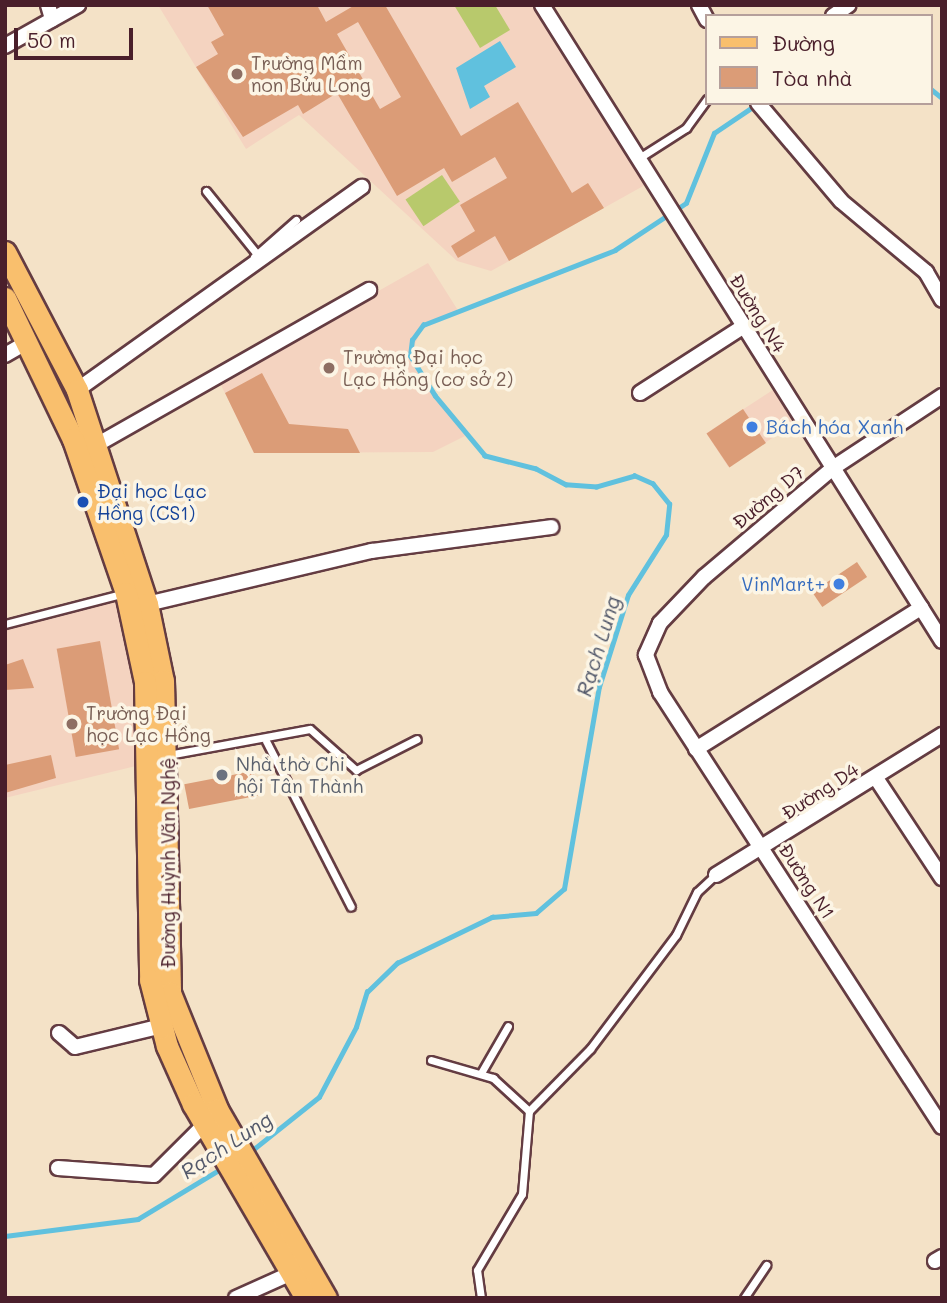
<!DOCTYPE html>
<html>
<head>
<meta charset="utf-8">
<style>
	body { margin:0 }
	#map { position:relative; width:947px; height:1303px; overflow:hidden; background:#f4e2c7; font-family:Mali,sans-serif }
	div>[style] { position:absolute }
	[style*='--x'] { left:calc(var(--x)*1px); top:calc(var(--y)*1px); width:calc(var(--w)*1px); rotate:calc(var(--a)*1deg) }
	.built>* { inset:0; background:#f4d3c0; transform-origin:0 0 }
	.green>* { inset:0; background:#b8c96c; transform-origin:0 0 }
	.water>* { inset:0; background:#60c1de }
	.stream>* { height:4.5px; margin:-2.25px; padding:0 2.25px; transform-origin:2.25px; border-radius:2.25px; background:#60c1de }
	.building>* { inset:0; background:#db9c77; transform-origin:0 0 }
	.roads { filter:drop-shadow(2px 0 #643c42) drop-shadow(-2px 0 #643c42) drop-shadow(0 2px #643c42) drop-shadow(0 -2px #643c42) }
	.lane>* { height:7px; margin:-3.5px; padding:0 3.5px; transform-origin:3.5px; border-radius:3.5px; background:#fff }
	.street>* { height:14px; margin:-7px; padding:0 7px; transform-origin:7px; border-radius:7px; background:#fff }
	.primary>* { height:21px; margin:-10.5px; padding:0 10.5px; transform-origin:10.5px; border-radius:10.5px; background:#f9bf6d }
	.dots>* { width:19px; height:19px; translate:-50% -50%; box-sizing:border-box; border:4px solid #fcf5e5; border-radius:50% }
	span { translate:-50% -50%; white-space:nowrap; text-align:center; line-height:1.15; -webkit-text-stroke:7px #fcf5e5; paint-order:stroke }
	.education-label { font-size:19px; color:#785e54 }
	.left { translate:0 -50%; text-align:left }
	.street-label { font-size:19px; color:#4a1f2b }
	.shop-label { font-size:19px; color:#366cbe }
	.right { translate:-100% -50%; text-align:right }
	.transit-label { font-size:19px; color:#164399 }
	.worship-label { font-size:19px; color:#5b616d }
	.water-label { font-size:21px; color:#52586a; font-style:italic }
	.frame { position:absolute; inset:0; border:7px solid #4a1f2b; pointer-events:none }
	.legend { position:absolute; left:705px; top:14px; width:228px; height:91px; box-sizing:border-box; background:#fcf5e5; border:2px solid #b59f9b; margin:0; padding:9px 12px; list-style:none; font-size:21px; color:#4a1f2b }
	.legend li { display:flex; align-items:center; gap:14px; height:35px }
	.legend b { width:35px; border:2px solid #b59f9b }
	.scale { position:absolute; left:14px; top:28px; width:119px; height:32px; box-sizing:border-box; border:4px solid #4a1f2b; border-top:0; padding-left:9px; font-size:21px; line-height:24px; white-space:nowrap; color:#4a1f2b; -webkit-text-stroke:5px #fcf5e5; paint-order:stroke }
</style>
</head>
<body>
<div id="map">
	<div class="built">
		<i style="clip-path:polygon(158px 5px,534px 5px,645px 185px,491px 271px,457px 261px,299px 115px,246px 149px)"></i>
		<i style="clip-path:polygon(428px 263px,459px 312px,423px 325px,410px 356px,465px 436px,433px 452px,254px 453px,219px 381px)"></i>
		<i style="left:776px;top:388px;width:40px;height:83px;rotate:57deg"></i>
		<i style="clip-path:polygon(117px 599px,136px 683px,140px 765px,5px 798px,5px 628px)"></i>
	</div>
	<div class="green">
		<i style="clip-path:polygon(454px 5px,495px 5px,510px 30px,480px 48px)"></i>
		<i style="left:442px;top:175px;width:32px;height:44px;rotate:56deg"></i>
	</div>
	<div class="water">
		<i style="clip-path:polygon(500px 41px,516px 67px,484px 86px,490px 97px,470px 109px,456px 68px)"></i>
	</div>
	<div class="stream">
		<i style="--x:931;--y:89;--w:14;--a:39"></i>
		<i style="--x:250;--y:1152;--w:88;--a:-38.6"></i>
		<i style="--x:319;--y:1097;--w:79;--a:-62.1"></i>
		<i style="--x:356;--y:1027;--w:37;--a:-73"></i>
		<i style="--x:367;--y:992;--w:42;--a:-44"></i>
		<i style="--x:397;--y:963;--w:106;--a:-25.8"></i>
		<i style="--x:492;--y:917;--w:44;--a:-5.2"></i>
		<i style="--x:536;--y:913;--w:37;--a:-41"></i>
		<i style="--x:564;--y:889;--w:205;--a:-80.2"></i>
		<i style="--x:599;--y:687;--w:96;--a:-72.5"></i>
		<i style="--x:628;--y:595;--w:71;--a:-57.7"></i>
		<i style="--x:666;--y:535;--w:31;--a:-84"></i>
		<i style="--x:669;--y:504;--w:26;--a:-129"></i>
		<i style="--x:653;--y:484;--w:20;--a:-156"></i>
		<i style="--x:635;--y:476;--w:40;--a:164"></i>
		<i style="--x:597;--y:487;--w:31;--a:-176"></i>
		<i style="--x:566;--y:485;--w:34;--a:-152"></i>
		<i style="--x:536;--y:469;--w:53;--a:-165.7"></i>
		<i style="--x:485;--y:456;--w:78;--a:-129.8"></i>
		<i style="--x:435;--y:396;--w:47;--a:-122"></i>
		<i style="--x:410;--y:356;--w:16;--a:-83"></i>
		<i style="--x:412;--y:340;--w:19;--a:-54"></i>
		<i style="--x:423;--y:325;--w:206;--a:-21.3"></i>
		<i style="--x:615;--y:250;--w:85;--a:-33.5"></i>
		<i style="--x:686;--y:203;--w:75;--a:-68.2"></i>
		<i style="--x:714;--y:133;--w:52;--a:-34"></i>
		<i style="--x:5;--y:1236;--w:134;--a:-7.3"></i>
		<i style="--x:138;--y:1219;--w:100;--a:-31.2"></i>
	</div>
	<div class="building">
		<i style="clip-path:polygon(evenodd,207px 5px,317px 5px,326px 22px,355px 5px,385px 5px,461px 136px,518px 102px,572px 193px,588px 183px,604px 208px,509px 261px,495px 236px,458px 258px,451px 246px,475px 231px,460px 205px,507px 178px,495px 157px,452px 182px,444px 168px,397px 196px,337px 93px,303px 114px,298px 105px,243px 137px,196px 67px,218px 54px,211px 42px,224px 35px,207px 5px,358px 22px,401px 97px,380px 109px,337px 34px,358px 22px)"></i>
		<i style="clip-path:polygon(262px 373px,289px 424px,348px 429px,360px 453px,254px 453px,225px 393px)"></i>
		<i style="left:743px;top:409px;width:41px;height:44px;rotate:56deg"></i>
		<i style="left:857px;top:562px;width:18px;height:54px;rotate:56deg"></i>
		<i style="left:100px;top:641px;width:110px;height:44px;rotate:80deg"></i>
		<i style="clip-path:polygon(23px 659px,34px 688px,5px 690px,5px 665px)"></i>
		<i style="clip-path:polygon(51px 755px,56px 778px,5px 793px,5px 765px)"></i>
		<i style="left:253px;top:771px;width:25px;height:70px;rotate:79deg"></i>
	</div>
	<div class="roads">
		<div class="lane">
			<i style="--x:639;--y:158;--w:56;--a:-32.6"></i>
			<i style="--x:686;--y:128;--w:36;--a:-54"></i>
			<i style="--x:206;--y:191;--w:80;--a:51.1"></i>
			<i style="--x:254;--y:257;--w:56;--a:-41.4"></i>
			<i style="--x:5;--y:624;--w:124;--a:-14.5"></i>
			<i style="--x:266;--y:741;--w:186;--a:62.9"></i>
			<i style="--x:168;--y:755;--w:144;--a:-10.4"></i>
			<i style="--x:310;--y:729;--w:62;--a:41.7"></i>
			<i style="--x:356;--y:770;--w:68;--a:-26.9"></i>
			<i style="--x:431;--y:1060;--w:65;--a:16.2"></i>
			<i style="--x:493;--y:1078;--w:49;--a:42.5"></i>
			<i style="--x:481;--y:1073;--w:54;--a:-60.1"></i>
			<i style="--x:481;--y:1298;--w:28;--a:-98"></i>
			<i style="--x:477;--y:1270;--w:88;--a:-59.4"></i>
			<i style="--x:522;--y:1194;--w:83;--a:-85.2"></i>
			<i style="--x:529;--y:1111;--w:87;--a:-45.5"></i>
			<i style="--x:590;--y:1049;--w:143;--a:-53"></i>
			<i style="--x:676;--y:935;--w:48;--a:-64"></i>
			<i style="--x:697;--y:892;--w:25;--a:-43"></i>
			<i style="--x:744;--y:1298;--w:40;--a:-56"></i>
		</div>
		<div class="street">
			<i style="--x:48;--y:5;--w:15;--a:74"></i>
			<i style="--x:542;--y:5;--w:751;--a:57.83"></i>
			<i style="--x:699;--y:5;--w:17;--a:62"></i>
			<i style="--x:833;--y:16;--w:19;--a:-35"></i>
			<i style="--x:5;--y:46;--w:84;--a:-29.3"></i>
			<i style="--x:758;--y:103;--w:128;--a:49.7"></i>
			<i style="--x:841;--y:201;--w:111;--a:39.9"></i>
			<i style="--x:926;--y:272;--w:32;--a:60"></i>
			<i style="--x:5;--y:355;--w:28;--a:-30"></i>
			<i style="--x:77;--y:390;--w:350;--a:-35.5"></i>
			<i style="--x:640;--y:393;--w:124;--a:-32.8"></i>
			<i style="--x:942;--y:396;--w:131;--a:146.6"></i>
			<i style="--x:833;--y:468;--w:169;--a:139.8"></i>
			<i style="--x:704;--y:577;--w:64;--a:133.7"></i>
			<i style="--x:660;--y:623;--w:35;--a:114"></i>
			<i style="--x:646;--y:655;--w:40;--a:69"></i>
			<i style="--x:660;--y:692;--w:518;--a:57.05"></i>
			<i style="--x:98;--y:444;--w:312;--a:-29.6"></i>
			<i style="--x:147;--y:604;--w:231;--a:-13.3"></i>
			<i style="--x:372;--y:551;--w:181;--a:-7.6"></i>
			<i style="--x:696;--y:749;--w:266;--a:-32.1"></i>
			<i style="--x:876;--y:778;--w:120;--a:56.6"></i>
			<i style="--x:716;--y:875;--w:266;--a:-31.8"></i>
			<i style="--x:59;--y:1033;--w:21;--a:41"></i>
			<i style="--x:75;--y:1047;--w:89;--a:-13.6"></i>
			<i style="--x:58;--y:1168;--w:96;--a:4.2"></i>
			<i style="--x:154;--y:1175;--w:72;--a:-45"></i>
			<i style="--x:935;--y:1261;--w:8;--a:-30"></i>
			<i style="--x:236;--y:1298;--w:61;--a:-24.1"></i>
		</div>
		<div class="primary">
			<i style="--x:5;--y:252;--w:156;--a:62.4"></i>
			<i style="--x:77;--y:390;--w:225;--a:71.9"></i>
			<i style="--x:147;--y:604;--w:79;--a:78.3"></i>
			<i style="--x:163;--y:681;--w:312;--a:88.7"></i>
			<i style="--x:170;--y:993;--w:125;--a:67.9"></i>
			<i style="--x:217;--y:1109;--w:218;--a:60"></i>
			<i style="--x:5;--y:298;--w:157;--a:64.3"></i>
			<i style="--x:73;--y:439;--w:163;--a:71"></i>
			<i style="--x:126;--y:593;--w:91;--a:77.9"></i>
			<i style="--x:145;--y:682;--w:298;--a:89"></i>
			<i style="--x:150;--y:980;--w:68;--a:75.6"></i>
			<i style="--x:167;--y:1046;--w:64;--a:65.9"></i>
			<i style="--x:193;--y:1104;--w:225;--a:59.8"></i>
		</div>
	</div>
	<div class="dots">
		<i style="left:237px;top:74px;background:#8d6e63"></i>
		<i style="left:329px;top:368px;background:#8d6e63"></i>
		<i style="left:752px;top:427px;background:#3f7fe0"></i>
		<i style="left:83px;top:502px;background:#1a4fb4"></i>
		<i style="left:839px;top:584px;background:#3f7fe0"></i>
		<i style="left:72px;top:724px;background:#8d6e63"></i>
		<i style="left:222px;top:775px;background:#6b7280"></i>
	</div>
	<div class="education-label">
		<span class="left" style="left:251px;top:74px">Trường Mầm<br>non Bửu Long</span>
		<span class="left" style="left:343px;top:368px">Trường Đại học<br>Lạc Hồng (cơ sở 2)</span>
		<span class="left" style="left:86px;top:724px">Trường Đại<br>học Lạc Hồng</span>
	</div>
	<div class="street-label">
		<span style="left:758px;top:313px;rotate:58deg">Đường N4</span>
		<span style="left:768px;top:497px;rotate:-40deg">Đường D7</span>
		<span style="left:820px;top:791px;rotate:-33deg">Đường D4</span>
		<span style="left:168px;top:863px;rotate:-90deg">Đường Huỳnh Văn Nghệ</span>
		<span style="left:807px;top:881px;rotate:57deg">Đường N1</span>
	</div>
	<div class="shop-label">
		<span class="left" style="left:766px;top:427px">Bách hóa Xanh</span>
		<span class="right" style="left:825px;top:584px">VinMart+</span>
	</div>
	<div class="transit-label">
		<span class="left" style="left:97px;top:502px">Đại học Lạc<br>Hồng (CS1)</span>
	</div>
	<div class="worship-label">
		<span class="left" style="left:236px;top:775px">Nhà thờ Chi<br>hội Tân Thành</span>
	</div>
	<div class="water-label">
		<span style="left:598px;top:646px;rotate:-73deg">Rạch Lung</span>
		<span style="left:226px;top:1145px;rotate:-33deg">Rạch Lung</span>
	</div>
	<div class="frame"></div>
	<ul class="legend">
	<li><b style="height:9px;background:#f9bf6d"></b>Đường</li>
	<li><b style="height:19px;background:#db9c77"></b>Tòa nhà</li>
	</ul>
	<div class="scale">50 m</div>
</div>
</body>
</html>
